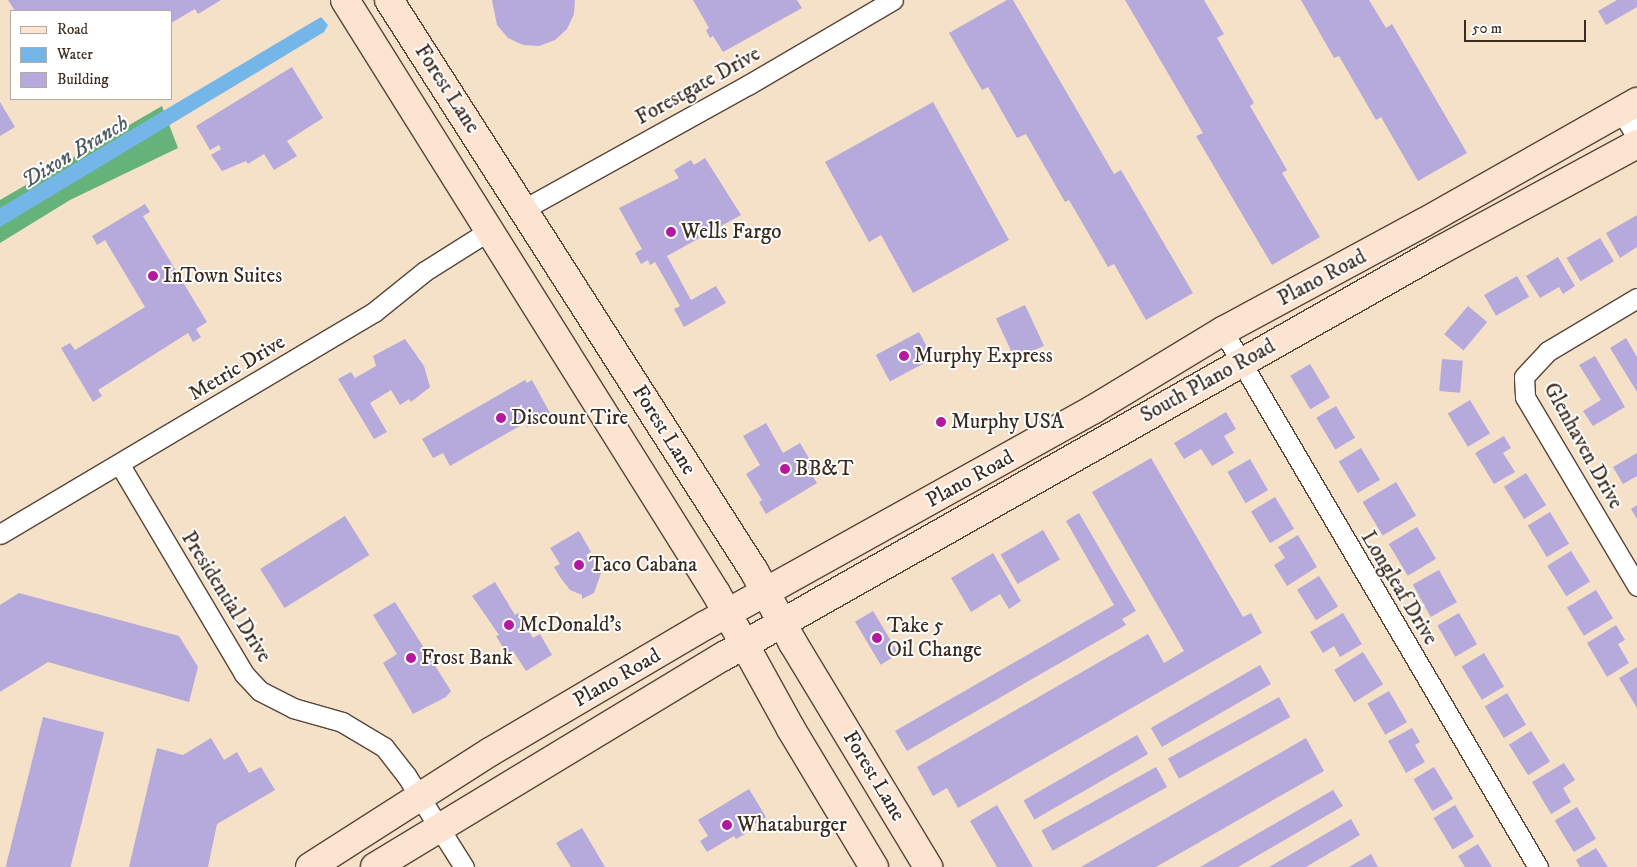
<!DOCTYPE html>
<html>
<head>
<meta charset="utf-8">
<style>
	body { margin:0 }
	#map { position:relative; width:1637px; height:867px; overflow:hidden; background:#f5e1c8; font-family:"IM FELL DW Pica",serif }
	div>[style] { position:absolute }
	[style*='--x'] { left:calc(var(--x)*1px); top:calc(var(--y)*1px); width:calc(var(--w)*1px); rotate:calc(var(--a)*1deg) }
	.forest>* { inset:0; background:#65b27b }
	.water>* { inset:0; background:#75b6e9 }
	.building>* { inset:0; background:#b5aadb; transform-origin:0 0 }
	.roads { filter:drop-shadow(1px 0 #574538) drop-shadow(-1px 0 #574538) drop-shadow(0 1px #574538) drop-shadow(0 -1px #574538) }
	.street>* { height:19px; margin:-9.5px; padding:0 9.5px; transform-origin:9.5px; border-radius:9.5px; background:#fff }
	.secondary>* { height:28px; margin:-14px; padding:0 14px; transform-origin:14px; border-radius:14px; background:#fde4d1 }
	.dots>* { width:14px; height:14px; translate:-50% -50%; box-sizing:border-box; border:2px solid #fff; border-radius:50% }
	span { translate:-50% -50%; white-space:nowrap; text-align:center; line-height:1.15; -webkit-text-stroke:4px #fff; paint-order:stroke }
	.street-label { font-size:21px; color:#3b2a1e }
	.poi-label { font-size:21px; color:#3b2a1e }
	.left { translate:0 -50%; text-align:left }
	.water-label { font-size:22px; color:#4f5b65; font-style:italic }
	.legend { position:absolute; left:10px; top:10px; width:162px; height:90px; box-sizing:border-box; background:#fff; border:1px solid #b1aaa5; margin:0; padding:6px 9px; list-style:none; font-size:15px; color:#3b2a1e }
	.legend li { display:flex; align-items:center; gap:10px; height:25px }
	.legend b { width:25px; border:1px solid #b1aaa5 }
	.scale { position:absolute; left:1464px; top:20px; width:122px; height:22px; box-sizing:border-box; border:2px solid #3b2a1e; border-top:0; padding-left:6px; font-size:15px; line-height:18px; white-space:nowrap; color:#3b2a1e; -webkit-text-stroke:4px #fff; paint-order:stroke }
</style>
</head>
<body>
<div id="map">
	<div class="forest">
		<i style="clip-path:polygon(162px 106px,178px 148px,70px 200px,0 243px,0 200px)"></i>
	</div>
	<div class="water">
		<i style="clip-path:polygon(321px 17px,328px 25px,324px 32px,0 227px,0 208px)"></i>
	</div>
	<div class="building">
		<i style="clip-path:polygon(8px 0,221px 0,198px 14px,195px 9px,171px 23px,171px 11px,15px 11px)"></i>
		<i style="clip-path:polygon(492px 0,575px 0,574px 14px,567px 29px,555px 40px,539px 46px,523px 45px,508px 38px,497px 25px)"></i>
		<i style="clip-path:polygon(693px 0,797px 0,802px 8px,723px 52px,713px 36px,710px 38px,706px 30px,709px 28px)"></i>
		<i style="clip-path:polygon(1007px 0,1013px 0,1114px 174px,1121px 170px,1193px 293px,1146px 320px,1114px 264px,1108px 267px,1069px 200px,1065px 202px,1026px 134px,1017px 138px,988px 87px,982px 90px,949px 33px)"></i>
		<i style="clip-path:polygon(1125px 0,1204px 0,1224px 34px,1217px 38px,1254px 103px,1250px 106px,1287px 170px,1282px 173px,1320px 237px,1272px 265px,1196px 136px,1203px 133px)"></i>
		<i style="clip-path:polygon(1301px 0,1369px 0,1386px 28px,1392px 24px,1467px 153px,1418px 181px,1381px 117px,1376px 120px,1339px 56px,1334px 58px)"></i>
		<i style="clip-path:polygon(1617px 0,1637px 0,1637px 7px,1606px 25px,1598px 11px)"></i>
		<i style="clip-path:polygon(292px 67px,323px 118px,287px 141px,297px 156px,274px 170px,264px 154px,248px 164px,246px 161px,222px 171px,211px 155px,221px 149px,219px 145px,210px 150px,196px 126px)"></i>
		<i style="clip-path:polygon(0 102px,15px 127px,0 136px)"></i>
		<i style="clip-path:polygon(933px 102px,1009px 240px,913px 293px,881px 235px,869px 242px,825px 162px)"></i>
		<i style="clip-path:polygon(705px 158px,741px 215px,667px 256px,691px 300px,716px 286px,726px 303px,684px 327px,674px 309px,680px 306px,655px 262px,650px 265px,648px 260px,641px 264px,635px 253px,642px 249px,619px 208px,679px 178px,674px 170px,691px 160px,694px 165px)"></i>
		<i style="clip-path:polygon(145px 204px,150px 212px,143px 216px,207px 322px,196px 329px,201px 337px,193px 342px,188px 333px,98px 390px,102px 396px,93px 402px,61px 348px,70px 343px,75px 350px,145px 307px,105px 240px,97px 245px,92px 236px)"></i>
		<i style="clip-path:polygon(1637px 215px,1637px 247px,1620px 258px,1606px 233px)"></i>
		<i style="left:1600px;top:238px;width:27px;height:39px;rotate:59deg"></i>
		<i style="clip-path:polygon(1558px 257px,1575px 286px,1563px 294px,1559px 287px,1540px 298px,1526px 276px)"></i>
		<i style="left:1517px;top:276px;width:24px;height:38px;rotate:60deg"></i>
		<i style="left:1025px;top:305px;width:45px;height:32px;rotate:65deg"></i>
		<i style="left:1468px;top:306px;width:25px;height:37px;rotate:40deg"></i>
		<i style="left:919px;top:332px;width:30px;height:49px;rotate:62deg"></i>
		<i style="clip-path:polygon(1626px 338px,1637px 357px,1637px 392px,1610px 348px)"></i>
		<i style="clip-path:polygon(405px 339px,424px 366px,430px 387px,411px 402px,409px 399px,400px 405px,391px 390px,370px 403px,387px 432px,374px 439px,338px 379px,351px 372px,355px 378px,376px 366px,373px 356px)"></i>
		<i style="clip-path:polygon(1595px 356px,1625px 407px,1593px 426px,1583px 411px,1601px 400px,1579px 365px)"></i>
		<i style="left:1442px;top:359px;width:21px;height:32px;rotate:5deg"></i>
		<i style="left:1310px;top:364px;width:39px;height:23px;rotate:59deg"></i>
		<i style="clip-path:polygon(525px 380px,527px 383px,532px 380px,550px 413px,527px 427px,525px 423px,450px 466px,443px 453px,433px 458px,422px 439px)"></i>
		<i style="left:1470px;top:400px;width:39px;height:26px;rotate:59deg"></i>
		<i style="left:1336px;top:406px;width:37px;height:23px;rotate:59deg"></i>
		<i style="clip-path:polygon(1226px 412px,1236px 429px,1224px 436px,1234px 453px,1212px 466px,1201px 449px,1184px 459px,1174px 443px)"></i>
		<i style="clip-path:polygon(766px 423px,783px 453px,800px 443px,817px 472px,812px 475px,817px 483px,766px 514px,759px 502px,762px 500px,746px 474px,760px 465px,743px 436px)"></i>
		<i style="clip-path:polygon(1504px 436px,1511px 448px,1503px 453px,1515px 472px,1494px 484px,1475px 453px)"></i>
		<i style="left:1361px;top:448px;width:37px;height:26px;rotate:59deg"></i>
		<i style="clip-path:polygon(1637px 453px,1637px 476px,1623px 484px,1613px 467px)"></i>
		<i style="clip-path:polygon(1151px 458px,1243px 617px,1251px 613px,1262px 633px,958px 808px,947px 788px,933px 796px,917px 767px,1148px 634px,1164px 663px,1184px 651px,1092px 492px)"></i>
		<i style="left:1250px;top:459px;width:36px;height:26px;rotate:60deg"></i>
		<i style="left:1526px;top:473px;width:38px;height:26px;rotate:58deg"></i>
		<i style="left:1396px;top:482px;width:39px;height:39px;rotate:59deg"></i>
		<i style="left:1275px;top:497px;width:37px;height:28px;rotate:59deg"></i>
		<i style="clip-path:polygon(1637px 505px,1637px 519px,1631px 509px)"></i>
		<i style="left:1550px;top:512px;width:37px;height:26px;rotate:59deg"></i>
		<i style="clip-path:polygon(1079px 513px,1136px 611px,1122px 619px,1126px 625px,907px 751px,895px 731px,1114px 605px,1066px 521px)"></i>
		<i style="left:345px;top:516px;width:46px;height:100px;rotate:58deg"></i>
		<i style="left:1417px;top:527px;width:37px;height:33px;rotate:59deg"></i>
		<i style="left:1043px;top:530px;width:34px;height:49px;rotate:60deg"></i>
		<i style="clip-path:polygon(579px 531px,591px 552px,586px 555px,589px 559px,594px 556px,601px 573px,594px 593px,582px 599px,582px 595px,570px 590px,560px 577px,554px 567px,560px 564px,550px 548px)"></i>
		<i style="clip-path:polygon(1298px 535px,1317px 567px,1287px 586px,1274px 565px,1285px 558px,1278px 547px)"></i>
		<i style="left:1571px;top:551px;width:36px;height:28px;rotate:58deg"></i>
		<i style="clip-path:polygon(993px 553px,1021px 601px,1009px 609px,1000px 594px,971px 612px,951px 578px)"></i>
		<i style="left:1439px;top:570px;width:37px;height:30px;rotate:61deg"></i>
		<i style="left:1319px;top:576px;width:36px;height:26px;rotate:58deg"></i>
		<i style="clip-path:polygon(495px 582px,515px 615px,518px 613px,533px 638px,540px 634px,552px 655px,526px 671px,513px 651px,507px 654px,496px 636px,499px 635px,472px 596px)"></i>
		<i style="left:1596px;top:590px;width:33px;height:34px;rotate:59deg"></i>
		<i style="clip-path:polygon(19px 593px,179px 636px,198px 667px,189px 702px,48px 662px,0 692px,0 605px)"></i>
		<i style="clip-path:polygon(395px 602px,451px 691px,446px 697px,413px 714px,383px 663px,397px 654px,373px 615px)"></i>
		<i style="left:873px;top:611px;width:50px;height:21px;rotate:59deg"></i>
		<i style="clip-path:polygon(1343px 613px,1362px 644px,1340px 657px,1334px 646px,1323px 653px,1310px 632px)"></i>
		<i style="left:1459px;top:613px;width:36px;height:25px;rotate:60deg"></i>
		<i style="clip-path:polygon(1616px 625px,1625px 640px,1618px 644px,1629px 663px,1607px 677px,1587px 643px)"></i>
		<i style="left:1363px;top:652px;width:38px;height:34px;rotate:58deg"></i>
		<i style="left:1484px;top:653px;width:39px;height:26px;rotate:59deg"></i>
		<i style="left:1260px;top:665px;width:22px;height:126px;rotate:60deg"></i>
		<i style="clip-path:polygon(1637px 667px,1637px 708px,1619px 678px)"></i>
		<i style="left:1389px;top:691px;width:36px;height:25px;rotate:60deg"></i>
		<i style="left:1507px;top:693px;width:37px;height:26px;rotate:59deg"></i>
		<i style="left:1279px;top:697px;width:23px;height:127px;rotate:61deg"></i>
		<i style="left:43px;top:717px;width:63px;height:154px;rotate:14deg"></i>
		<i style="clip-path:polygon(1412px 728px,1420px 742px,1415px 745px,1425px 762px,1406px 773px,1388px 741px)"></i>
		<i style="left:1531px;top:731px;width:36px;height:26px;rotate:58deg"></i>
		<i style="left:1137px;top:735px;width:22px;height:131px;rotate:60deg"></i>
		<i style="clip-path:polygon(211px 738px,224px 760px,237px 752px,249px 773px,261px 767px,275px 790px,217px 824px,208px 867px,129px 867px,157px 748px,183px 755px)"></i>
		<i style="clip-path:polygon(1306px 738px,1324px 771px,1156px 867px,1081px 867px)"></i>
		<i style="clip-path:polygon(1564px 763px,1575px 780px,1563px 788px,1571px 802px,1551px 814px,1532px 782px)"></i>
		<i style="left:1156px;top:767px;width:23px;height:131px;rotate:61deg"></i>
		<i style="left:1434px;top:767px;width:37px;height:24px;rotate:59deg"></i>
		<i style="clip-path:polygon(749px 789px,766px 817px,743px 831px,745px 834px,736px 839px,734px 836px,707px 852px,700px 841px,708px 836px,698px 820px)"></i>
		<i style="clip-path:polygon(1333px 790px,1343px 806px,1238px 867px,1200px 867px)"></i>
		<i style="clip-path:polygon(997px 805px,1033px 867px,997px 867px,970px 821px)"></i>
		<i style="left:1455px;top:805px;width:37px;height:25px;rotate:59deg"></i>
		<i style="left:1577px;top:807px;width:37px;height:26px;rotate:59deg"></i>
		<i style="clip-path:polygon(1351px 819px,1360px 835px,1306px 867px,1269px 867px)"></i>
		<i style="clip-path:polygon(582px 828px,605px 867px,571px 867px,556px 843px)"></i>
		<i style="clip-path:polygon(1478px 844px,1492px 867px,1465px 867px,1458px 856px)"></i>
		<i style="clip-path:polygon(1596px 848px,1608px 867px,1580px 867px,1576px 860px)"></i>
		<i style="clip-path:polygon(1371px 854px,1378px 867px,1349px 867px)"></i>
	</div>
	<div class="roads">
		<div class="street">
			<i style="--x:1621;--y:111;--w:31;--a:59"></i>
			<i style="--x:524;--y:209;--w:256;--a:-29"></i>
			<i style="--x:748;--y:85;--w:168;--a:-30.4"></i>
			<i style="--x:1637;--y:298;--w:104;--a:149.2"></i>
			<i style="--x:1548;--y:351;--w:35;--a:133"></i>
			<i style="--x:1524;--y:377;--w:20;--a:87"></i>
			<i style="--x:1525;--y:397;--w:220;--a:59.3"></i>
			<i style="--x:1223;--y:331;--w:622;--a:59.56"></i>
			<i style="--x:120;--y:465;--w:243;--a:59.3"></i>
			<i style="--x:244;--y:674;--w:23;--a:47"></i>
			<i style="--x:260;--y:691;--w:37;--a:27"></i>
			<i style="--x:293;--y:708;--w:51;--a:15.9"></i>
			<i style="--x:342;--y:722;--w:49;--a:30.8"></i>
			<i style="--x:384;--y:747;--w:36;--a:52"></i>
			<i style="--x:406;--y:775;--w:109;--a:57.8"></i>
			<i style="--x:0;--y:534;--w:435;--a:-30.7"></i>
			<i style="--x:374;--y:312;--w:65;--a:-38.8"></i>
			<i style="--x:425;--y:271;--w:77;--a:-32.2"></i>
		</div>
		<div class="secondary">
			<i style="--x:345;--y:0;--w:699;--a:57.97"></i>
			<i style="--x:716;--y:593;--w:155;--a:61.1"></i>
			<i style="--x:791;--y:729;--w:161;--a:59"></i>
			<i style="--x:389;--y:0;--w:678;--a:57.41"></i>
			<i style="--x:754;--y:571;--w:82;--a:61.6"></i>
			<i style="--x:793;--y:643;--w:262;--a:58.9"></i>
			<i style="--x:310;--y:867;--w:214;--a:-32.6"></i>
			<i style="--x:490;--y:752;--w:251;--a:-30.5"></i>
			<i style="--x:706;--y:625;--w:444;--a:-29.1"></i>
			<i style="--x:1094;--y:409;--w:151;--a:-31.2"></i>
			<i style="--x:1223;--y:331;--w:227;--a:-28.4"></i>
			<i style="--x:1423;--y:223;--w:246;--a:-29.5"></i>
			<i style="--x:375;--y:867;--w:408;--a:-31.2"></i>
			<i style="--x:724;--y:656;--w:822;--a:-29.53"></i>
			<i style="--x:1439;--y:251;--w:225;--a:-28.4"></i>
		</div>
	</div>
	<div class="dots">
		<i style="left:671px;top:232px;background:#b5179e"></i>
		<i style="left:153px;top:276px;background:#b5179e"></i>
		<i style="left:904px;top:356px;background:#b5179e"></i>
		<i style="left:501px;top:418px;background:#b5179e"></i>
		<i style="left:941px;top:422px;background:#b5179e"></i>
		<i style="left:785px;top:469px;background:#b5179e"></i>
		<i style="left:579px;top:565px;background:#b5179e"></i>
		<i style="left:509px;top:625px;background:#b5179e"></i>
		<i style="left:877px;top:638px;background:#b5179e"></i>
		<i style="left:411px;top:658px;background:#b5179e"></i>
		<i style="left:727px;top:825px;background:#b5179e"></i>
	</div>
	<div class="street-label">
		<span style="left:698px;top:86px;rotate:-29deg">Forestgate Drive</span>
		<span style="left:447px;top:89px;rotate:57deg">Forest Lane</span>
		<span style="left:1322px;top:278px;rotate:-28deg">Plano Road</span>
		<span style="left:237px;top:368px;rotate:-31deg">Metric Drive</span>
		<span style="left:1208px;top:381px;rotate:-29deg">South Plano Road</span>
		<span style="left:664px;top:430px;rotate:58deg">Forest Lane</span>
		<span style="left:1583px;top:446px;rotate:61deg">Glenhaven Drive</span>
		<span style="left:970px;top:479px;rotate:-29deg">Plano Road</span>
		<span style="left:1399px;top:588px;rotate:59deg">Longleaf Drive</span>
		<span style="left:226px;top:597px;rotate:58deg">Presidential Drive</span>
		<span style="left:617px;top:678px;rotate:-30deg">Plano Road</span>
		<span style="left:874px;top:776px;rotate:59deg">Forest Lane</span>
	</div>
	<div class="poi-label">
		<span class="left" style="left:681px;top:232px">Wells Fargo</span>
		<span class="left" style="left:163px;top:276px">InTown Suites</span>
		<span class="left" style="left:914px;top:356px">Murphy Express</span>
		<span class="left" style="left:511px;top:418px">Discount Tire</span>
		<span class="left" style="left:951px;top:422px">Murphy USA</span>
		<span class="left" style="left:795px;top:469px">BB&amp;T</span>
		<span class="left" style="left:589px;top:565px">Taco Cabana</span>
		<span class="left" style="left:519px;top:625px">McDonald's</span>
		<span class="left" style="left:887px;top:638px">Take 5<br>Oil Change</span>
		<span class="left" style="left:421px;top:658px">Frost Bank</span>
		<span class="left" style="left:737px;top:825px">Whataburger</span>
	</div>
	<div class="water-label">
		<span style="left:75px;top:152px;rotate:-31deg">Dixon Branch</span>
	</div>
	<ul class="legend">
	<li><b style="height:6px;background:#fde4d1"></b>Road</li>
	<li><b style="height:14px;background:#75b6e9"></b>Water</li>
	<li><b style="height:14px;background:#b5aadb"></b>Building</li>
	</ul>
	<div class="scale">50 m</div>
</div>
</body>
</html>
